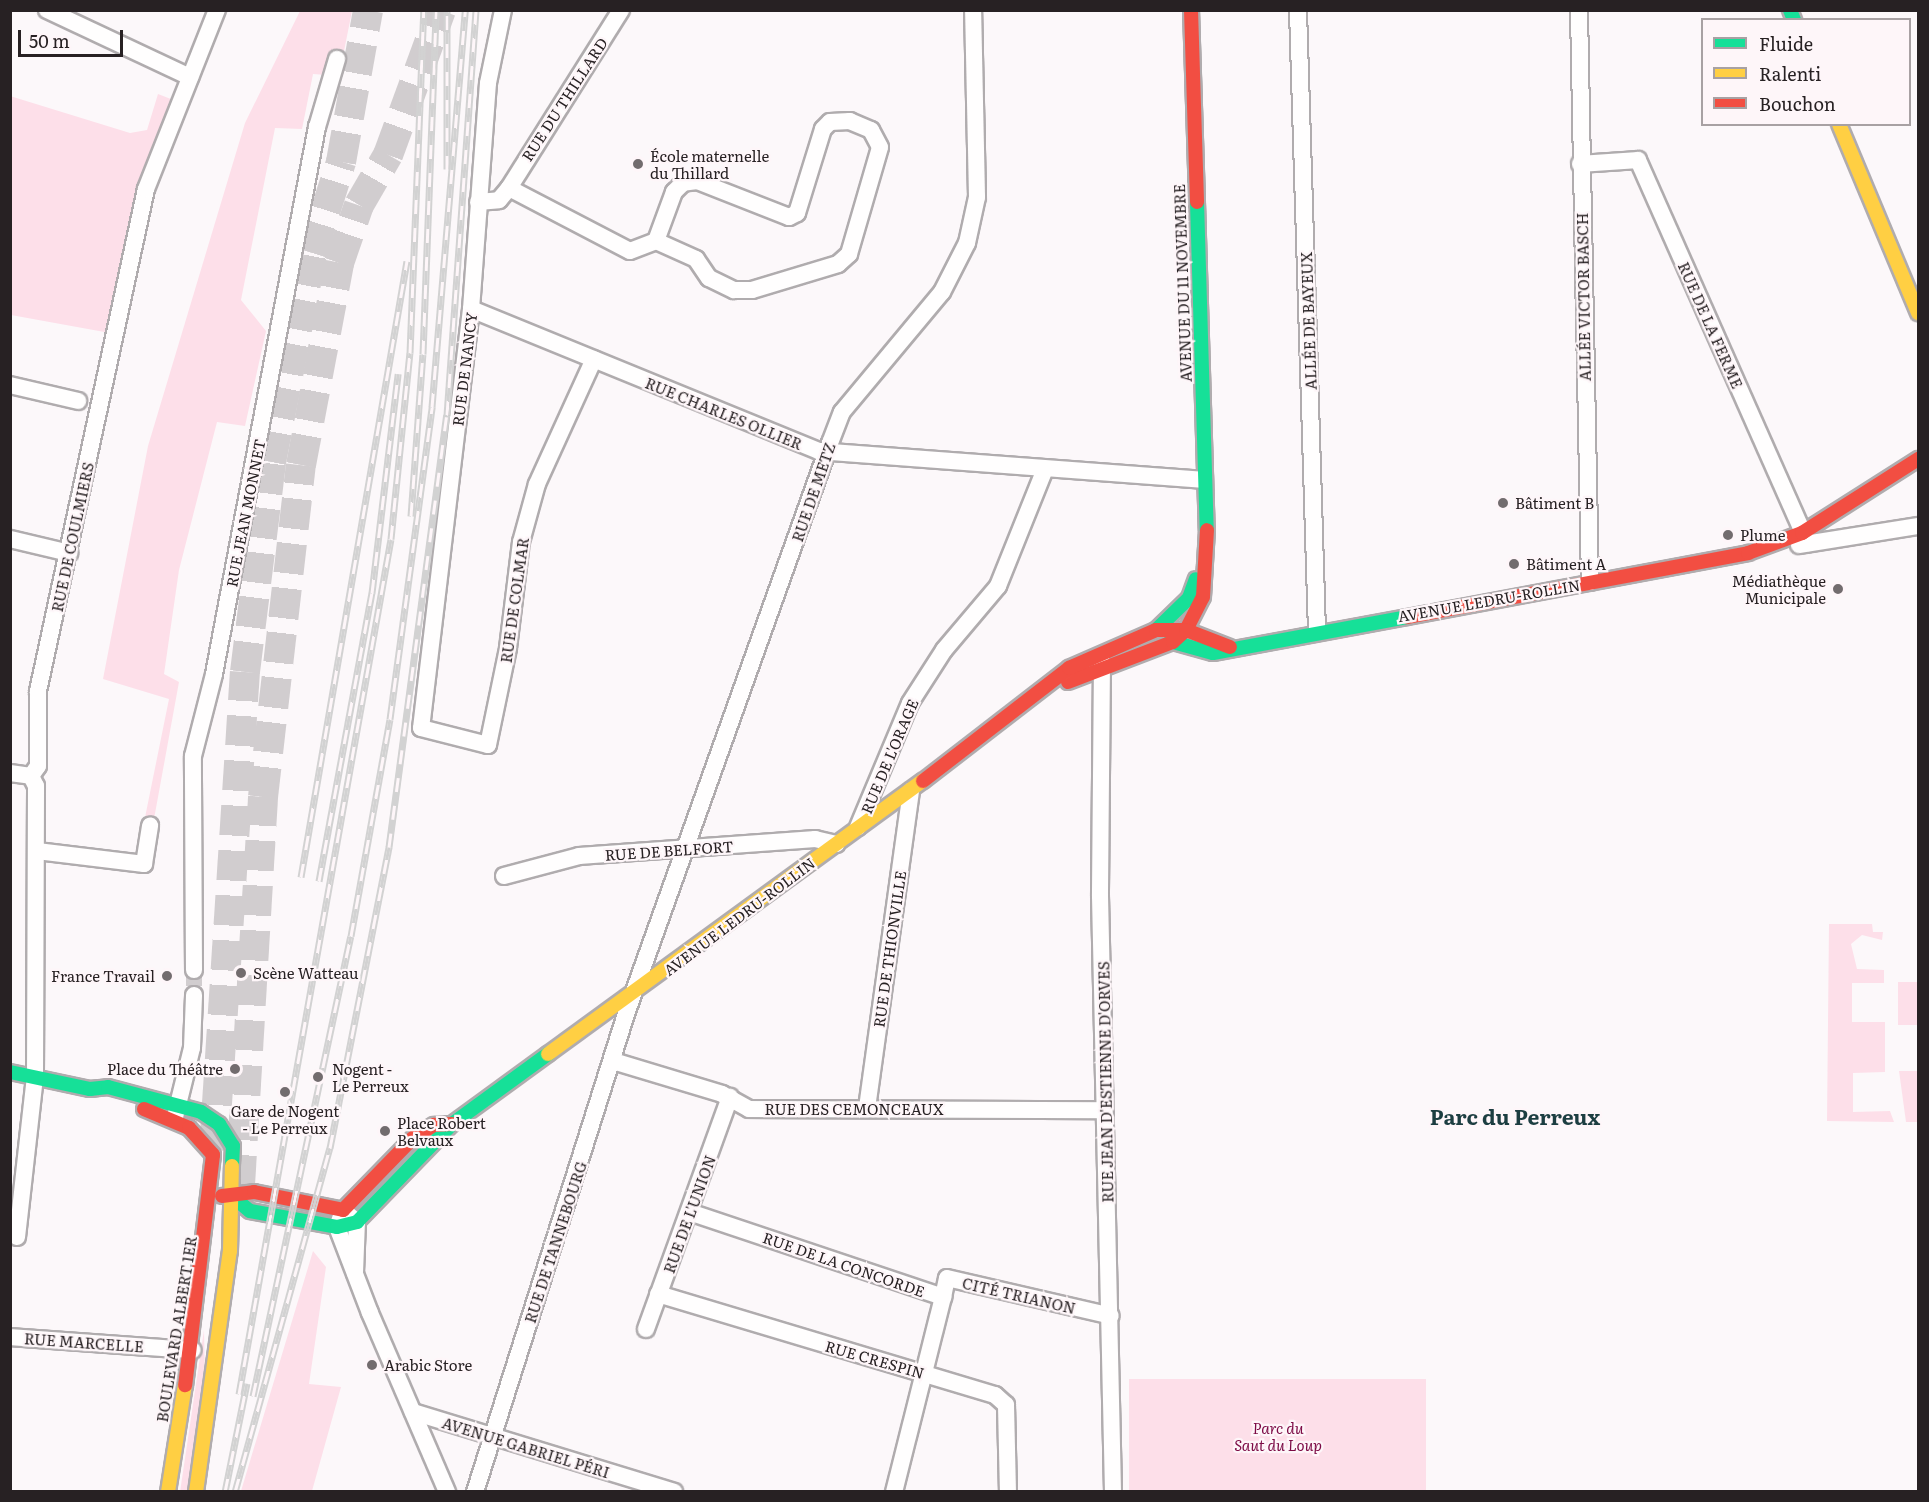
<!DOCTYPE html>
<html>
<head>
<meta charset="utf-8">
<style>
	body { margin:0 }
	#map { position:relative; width:1929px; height:1502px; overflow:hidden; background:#fcf8fa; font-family:Literata,serif }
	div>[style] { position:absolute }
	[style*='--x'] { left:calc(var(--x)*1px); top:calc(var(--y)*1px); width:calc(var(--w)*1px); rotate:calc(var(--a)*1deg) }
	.green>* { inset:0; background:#fddfe9; transform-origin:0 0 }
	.street-tunnel>* { height:16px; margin-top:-8px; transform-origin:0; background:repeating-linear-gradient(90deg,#d1cdcf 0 16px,transparent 0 24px) }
	.highway-tunnel>* { height:30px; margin-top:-15px; transform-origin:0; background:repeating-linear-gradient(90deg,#d1cdcf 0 30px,transparent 0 45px) }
	.roads { filter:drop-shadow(2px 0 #b0acae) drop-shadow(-2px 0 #b0acae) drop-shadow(0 2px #b0acae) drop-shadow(0 -2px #b0acae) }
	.street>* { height:16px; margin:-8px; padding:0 8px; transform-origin:8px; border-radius:8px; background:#fffefe }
	.fast>* { height:14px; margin:-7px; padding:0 7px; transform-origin:7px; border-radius:7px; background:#16e098 }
	.slow>* { height:14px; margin:-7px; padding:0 7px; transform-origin:7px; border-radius:7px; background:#ffcf43 }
	.jam>* { height:14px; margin:-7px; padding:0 7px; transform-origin:7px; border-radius:7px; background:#f24e42 }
	.rail>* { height:7px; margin-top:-3.5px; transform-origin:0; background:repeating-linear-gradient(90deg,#fef6f9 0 14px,#d2d2d2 0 28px); box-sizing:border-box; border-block:2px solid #d2d2d2 }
	.dots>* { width:16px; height:16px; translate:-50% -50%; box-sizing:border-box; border:3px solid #fef6f9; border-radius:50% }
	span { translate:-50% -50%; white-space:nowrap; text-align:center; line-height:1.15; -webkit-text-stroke:4.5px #fef6f9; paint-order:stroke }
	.street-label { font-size:15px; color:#272123 }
	.poi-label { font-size:15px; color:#272123 }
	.left { translate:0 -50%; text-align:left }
	.right { translate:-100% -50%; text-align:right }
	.park-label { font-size:15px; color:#7c0a45; font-style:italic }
	.district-label { font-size:21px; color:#1c3e41; font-weight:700 }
	.frame { position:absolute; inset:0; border:12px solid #272123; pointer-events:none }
	.legend { position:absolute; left:1701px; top:18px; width:210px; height:108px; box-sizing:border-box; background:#fef6f9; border:2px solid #a8a1a3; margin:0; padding:8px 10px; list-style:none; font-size:18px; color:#272123 }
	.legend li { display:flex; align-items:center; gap:12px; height:30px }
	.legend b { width:30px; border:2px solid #a8a1a3 }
	.scale { position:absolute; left:18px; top:30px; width:105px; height:27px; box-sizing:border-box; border:3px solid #272123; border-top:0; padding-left:8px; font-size:18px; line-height:21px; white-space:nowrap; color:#272123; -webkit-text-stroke:4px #fef6f9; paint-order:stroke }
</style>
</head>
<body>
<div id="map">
	<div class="green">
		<i style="clip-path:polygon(300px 11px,352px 11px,339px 76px,313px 74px,302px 129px,275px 128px,241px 300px,266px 331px,245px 426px,217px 422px,179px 570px,164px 674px,179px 682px,154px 819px,138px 852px,169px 699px,103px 679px,148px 446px,245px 123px)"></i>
		<i style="clip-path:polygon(158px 94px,176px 101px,110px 333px,11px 315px,10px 96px,130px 133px,147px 130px)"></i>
		<i style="clip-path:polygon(1829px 924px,1872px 924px,1873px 932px,1883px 932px,1882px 940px,1862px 935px,1851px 944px,1857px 969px,1884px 970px,1884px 983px,1852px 983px,1852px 1022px,1885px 1022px,1885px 1072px,1853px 1073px,1853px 1112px,1890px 1111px,1894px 1122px,1827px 1121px)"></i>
		<i style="left:1898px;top:982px;width:20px;height:43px"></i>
		<i style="clip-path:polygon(1899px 1071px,1918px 1071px,1918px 1122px,1906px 1122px)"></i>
		<i style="clip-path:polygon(313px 1251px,326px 1267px,309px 1384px,341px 1387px,312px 1491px,241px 1491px)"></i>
		<i style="clip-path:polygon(204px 1330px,205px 1377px,191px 1491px,180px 1492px)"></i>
		<i style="left:1129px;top:1379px;width:297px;height:112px"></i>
	</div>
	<div class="street-tunnel">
		<i style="--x:194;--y:970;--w:25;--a:90"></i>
	</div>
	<div class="highway-tunnel">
		<i style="--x:214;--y:1150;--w:479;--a:-86.3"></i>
		<i style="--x:245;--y:672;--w:212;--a:-82.9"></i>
		<i style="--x:271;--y:462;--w:213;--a:-78.9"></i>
		<i style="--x:312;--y:253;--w:96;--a:-72.3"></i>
		<i style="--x:341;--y:162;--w:154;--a:-79.9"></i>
		<i style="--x:240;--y:1185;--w:389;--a:-86.6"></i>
		<i style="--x:263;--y:797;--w:334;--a:-83.5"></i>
		<i style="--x:301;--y:465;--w:206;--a:-79.3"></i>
		<i style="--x:339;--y:263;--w:61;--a:-71"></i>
		<i style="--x:359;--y:205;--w:58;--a:-59.9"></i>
		<i style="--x:388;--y:155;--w:154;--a:-69.9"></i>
	</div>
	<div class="roads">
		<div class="street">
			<i style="--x:47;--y:10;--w:158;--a:25.1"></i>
			<i style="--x:503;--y:10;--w:75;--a:101.6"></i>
			<i style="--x:488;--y:83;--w:227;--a:94.3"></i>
			<i style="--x:471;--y:309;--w:422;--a:96.8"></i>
			<i style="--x:421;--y:728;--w:69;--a:14.2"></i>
			<i style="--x:488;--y:745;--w:99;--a:-78.3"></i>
			<i style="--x:508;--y:648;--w:107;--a:-83"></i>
			<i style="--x:521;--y:542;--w:60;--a:-74.6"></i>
			<i style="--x:537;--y:484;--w:137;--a:-65.5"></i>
			<i style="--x:1298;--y:10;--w:621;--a:88.25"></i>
			<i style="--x:1579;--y:10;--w:572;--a:88.9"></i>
			<i style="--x:1580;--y:164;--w:58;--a:-3.9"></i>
			<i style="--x:1638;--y:160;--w:419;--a:66.1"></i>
			<i style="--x:509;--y:188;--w:136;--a:27.5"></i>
			<i style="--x:630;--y:251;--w:28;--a:-21"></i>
			<i style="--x:656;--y:241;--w:44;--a:24.2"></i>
			<i style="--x:696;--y:259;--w:23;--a:56"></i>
			<i style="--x:709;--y:278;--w:28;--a:26"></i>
			<i style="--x:734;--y:290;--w:18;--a:0"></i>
			<i style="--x:752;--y:290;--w:90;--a:-16.8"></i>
			<i style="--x:838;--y:264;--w:15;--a:-42"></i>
			<i style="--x:849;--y:254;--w:111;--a:-73.8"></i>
			<i style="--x:880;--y:147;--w:19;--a:-118"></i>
			<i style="--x:871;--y:130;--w:23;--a:-157"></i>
			<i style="--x:850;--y:121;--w:20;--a:177"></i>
			<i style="--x:830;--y:122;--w:10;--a:135"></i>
			<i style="--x:823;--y:129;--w:88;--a:107.2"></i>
			<i style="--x:797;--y:213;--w:9;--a:153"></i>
			<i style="--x:789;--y:217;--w:99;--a:-158.6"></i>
			<i style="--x:697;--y:181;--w:14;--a:172"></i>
			<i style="--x:683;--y:183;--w:13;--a:135"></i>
			<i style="--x:674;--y:192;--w:52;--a:110.2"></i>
			<i style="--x:478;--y:202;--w:21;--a:-5"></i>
			<i style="--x:499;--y:200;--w:16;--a:-50"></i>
			<i style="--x:509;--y:188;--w:210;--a:-57.8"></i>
			<i style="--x:471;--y:309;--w:376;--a:22.2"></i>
			<i style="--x:819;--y:451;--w:386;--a:4.3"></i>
			<i style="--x:10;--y:385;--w:70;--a:13.2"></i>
			<i style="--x:10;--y:539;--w:61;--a:13.3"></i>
			<i style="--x:1799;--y:545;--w:121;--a:-9.1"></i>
			<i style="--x:1102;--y:662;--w:234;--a:90.5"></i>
			<i style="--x:1100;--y:896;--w:596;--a:88.75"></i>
			<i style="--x:10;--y:773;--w:21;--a:8"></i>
			<i style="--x:31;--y:776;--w:12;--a:-55"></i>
			<i style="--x:38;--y:766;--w:75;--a:-90"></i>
			<i style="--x:38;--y:691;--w:513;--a:-77.86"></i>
			<i style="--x:146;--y:189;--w:193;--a:-68.4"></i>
			<i style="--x:858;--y:827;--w:134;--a:-67.2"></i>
			<i style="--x:910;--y:703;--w:63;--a:-57.3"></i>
			<i style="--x:944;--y:650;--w:84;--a:-49.8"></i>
			<i style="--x:998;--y:586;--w:126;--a:-68.1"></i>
			<i style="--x:37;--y:851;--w:108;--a:6.9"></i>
			<i style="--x:144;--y:864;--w:39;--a:-81"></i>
			<i style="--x:504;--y:876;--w:78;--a:-14.9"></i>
			<i style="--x:579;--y:856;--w:237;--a:-4.1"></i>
			<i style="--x:815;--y:839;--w:22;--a:13"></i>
			<i style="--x:194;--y:970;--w:214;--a:-90.3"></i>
			<i style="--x:193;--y:756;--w:85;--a:-75.6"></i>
			<i style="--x:214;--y:674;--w:557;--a:-79.34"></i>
			<i style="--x:317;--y:127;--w:71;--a:-73.6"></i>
			<i style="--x:613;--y:1061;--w:114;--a:16.8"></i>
			<i style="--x:722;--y:1094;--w:31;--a:29"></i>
			<i style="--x:749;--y:1109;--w:355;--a:0.2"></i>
			<i style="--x:867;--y:1108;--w:320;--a:-82.1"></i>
			<i style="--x:175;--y:1117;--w:71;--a:-76.2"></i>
			<i style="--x:192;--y:1048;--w:53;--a:-87.8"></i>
			<i style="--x:692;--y:1213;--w:265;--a:18.5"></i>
			<i style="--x:943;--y:1297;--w:201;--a:104.1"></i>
			<i style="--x:17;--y:1237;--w:161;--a:-83.6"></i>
			<i style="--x:35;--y:1077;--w:291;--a:-89.8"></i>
			<i style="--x:36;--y:786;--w:11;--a:-117"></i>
			<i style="--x:355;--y:1273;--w:51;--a:-87.8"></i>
			<i style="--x:357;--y:1222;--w:18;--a:-139"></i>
			<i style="--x:343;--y:1210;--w:18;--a:109"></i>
			<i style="--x:337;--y:1227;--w:92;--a:69"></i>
			<i style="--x:370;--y:1313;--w:195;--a:66.7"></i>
			<i style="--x:658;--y:1294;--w:352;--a:16.7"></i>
			<i style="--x:995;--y:1395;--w:15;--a:42"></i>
			<i style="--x:1006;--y:1405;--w:87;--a:88.7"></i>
			<i style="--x:943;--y:1297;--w:19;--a:-78"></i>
			<i style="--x:947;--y:1278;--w:168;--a:13"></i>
			<i style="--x:646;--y:1329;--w:247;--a:-70.1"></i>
			<i style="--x:10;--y:1337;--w:183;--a:4.1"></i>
			<i style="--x:413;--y:1412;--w:273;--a:17"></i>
			<i style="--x:475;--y:1492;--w:501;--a:-72.47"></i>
			<i style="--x:626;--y:1014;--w:606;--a:-70.34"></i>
			<i style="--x:830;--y:443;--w:33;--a:-69"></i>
			<i style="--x:842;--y:412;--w:156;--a:-50.2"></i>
			<i style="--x:942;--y:292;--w:55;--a:-63"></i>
			<i style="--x:967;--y:243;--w:47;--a:-77.7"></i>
			<i style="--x:977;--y:197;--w:187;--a:-91.2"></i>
		</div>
		<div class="fast">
			<i style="--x:1790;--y:10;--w:11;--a:68"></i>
			<i style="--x:1197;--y:202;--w:328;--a:88.3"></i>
			<i style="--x:1156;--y:630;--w:46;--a:-44.1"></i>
			<i style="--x:1189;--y:598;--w:20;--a:-70"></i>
			<i style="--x:1170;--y:631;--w:11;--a:75"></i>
			<i style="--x:1173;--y:642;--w:41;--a:15.4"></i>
			<i style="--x:1213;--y:653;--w:197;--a:-10.5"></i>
			<i style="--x:10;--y:1072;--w:82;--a:12"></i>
			<i style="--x:90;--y:1089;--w:18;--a:-6"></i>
			<i style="--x:108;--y:1087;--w:96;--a:15"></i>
			<i style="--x:201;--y:1112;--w:22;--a:34"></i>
			<i style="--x:219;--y:1124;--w:26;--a:58"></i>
			<i style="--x:233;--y:1146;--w:20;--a:93"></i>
			<i style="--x:232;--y:1196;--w:23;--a:40"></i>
			<i style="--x:250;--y:1211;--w:88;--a:10.4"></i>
			<i style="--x:337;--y:1227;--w:21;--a:-14"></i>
			<i style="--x:357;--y:1222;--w:136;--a:-45.9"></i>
			<i style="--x:452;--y:1124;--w:119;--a:-36.1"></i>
		</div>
		<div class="slow">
			<i style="--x:1839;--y:124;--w:205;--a:67.3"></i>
			<i style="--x:548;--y:1054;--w:464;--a:-36.1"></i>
			<i style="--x:168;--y:1492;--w:108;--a:-81"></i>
			<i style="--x:196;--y:1492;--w:243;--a:-82"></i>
			<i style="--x:230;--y:1251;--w:85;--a:-88.7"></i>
		</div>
		<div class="jam">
			<i style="--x:1191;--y:10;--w:192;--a:88.2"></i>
			<i style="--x:1407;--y:617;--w:347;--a:-10.6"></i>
			<i style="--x:1748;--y:553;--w:58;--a:-20.3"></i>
			<i style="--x:1802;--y:533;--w:138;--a:-32.5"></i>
			<i style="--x:1068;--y:682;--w:112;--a:-20.9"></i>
			<i style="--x:1173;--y:642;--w:18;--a:-43"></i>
			<i style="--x:1186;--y:630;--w:37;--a:-63"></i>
			<i style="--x:1203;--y:597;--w:67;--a:-86.6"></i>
			<i style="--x:923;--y:781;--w:185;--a:-37.7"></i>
			<i style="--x:1069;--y:668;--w:95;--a:-23.6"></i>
			<i style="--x:1156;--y:630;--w:30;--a:0"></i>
			<i style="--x:1186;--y:630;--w:47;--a:21.1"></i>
			<i style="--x:144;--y:1109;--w:49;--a:22.9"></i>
			<i style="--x:189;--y:1128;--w:36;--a:48"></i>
			<i style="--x:213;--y:1155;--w:232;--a:96.9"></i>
			<i style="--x:222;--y:1196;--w:32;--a:-7"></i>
			<i style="--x:254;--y:1192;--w:91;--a:11.4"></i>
			<i style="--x:343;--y:1210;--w:100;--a:-45.8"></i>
			<i style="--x:413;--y:1138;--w:25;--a:-32"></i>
			<i style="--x:434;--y:1125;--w:18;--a:-3"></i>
		</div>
	</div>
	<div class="rail">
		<i style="--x:447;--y:169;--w:159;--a:-90"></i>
		<i style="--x:411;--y:516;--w:162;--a:-85.8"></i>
		<i style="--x:423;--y:354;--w:344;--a:-87.8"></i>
		<i style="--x:301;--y:877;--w:625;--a:-80.24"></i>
		<i style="--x:319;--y:881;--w:293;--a:-79.6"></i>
		<i style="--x:372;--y:593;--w:221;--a:-83.2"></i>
		<i style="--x:239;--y:1394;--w:868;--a:-79.92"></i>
		<i style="--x:391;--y:539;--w:187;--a:-84.2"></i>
		<i style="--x:410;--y:353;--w:343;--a:-87.7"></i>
		<i style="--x:253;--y:1396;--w:470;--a:-78"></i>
		<i style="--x:351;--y:936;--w:220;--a:-79.8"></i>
		<i style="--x:390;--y:719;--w:315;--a:-82.3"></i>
		<i style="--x:432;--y:407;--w:398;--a:-85.2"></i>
		<i style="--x:225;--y:1492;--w:111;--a:-78.6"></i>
		<i style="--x:235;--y:1492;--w:357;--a:-74.6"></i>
		<i style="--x:330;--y:1148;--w:307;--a:-78.9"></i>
		<i style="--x:389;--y:847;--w:436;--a:-82.4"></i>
		<i style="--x:447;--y:415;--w:406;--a:-85.9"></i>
	</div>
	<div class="dots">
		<i style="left:638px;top:164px;background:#726c6e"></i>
		<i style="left:1503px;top:503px;background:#726c6e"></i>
		<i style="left:1728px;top:535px;background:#726c6e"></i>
		<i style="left:1514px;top:564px;background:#726c6e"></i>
		<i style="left:1838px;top:589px;background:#726c6e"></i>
		<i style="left:241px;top:973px;background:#726c6e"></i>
		<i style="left:167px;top:976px;background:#726c6e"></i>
		<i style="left:235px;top:1069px;background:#726c6e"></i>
		<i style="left:318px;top:1077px;background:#726c6e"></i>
		<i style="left:285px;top:1092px;background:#726c6e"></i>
		<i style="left:385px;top:1131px;background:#726c6e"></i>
		<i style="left:372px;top:1365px;background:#726c6e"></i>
	</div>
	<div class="street-label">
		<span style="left:564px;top:99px;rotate:-57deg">RUE DU THILLARD</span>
		<span style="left:1182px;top:283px;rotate:-92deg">AVENUE DU 11 NOVEMBRE</span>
		<span style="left:1583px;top:297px;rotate:-91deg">ALLÉE VICTOR BASCH</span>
		<span style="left:1308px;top:321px;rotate:-92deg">ALLÉE DE BAYEUX</span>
		<span style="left:1711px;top:325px;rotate:66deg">RUE DE LA FERME</span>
		<span style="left:464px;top:369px;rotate:-83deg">RUE DE NANCY</span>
		<span style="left:724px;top:413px;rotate:22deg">RUE CHARLES OLLIER</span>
		<span style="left:813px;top:492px;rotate:-71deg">RUE DE METZ</span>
		<span style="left:245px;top:513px;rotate:-79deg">RUE JEAN MONNET</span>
		<span style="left:72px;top:537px;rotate:-78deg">RUE DE COULMIERS</span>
		<span style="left:514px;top:600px;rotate:-82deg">RUE DE COLMAR</span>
		<span style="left:1489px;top:600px;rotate:-10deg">AVENUE LEDRU-ROLLIN</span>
		<span style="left:889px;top:756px;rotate:-67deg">RUE DE L'ORAGE</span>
		<span style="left:669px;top:850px;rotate:-4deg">RUE DE BELFORT</span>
		<span style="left:739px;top:916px;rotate:-37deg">AVENUE LEDRU-ROLLIN</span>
		<span style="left:889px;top:949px;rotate:-82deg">RUE DE THIONVILLE</span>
		<span style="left:1105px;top:1082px;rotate:-91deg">RUE JEAN D'ESTIENNE D'ORVES</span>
		<span style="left:854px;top:1109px">RUE DES CEMONCEAUX</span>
		<span style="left:689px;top:1214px;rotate:-70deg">RUE DE L'UNION</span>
		<span style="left:555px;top:1242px;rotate:-72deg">RUE DE TANNEBOURG</span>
		<span style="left:844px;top:1264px;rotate:19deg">RUE DE LA CONCORDE</span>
		<span style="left:1019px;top:1295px;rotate:13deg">CITÉ TRIANON</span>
		<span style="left:176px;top:1329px;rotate:-81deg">BOULEVARD ALBERT 1ER</span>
		<span style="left:84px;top:1342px;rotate:4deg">RUE MARCELLE</span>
		<span style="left:875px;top:1359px;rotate:16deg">RUE CRESPIN</span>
		<span style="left:526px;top:1447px;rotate:17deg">AVENUE GABRIEL PÉRI</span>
	</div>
	<div class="poi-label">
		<span class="left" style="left:650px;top:164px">École maternelle<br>du Thillard</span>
		<span class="left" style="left:1515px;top:503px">Bâtiment B</span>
		<span class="left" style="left:1740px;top:535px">Plume</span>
		<span class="left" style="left:1526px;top:564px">Bâtiment A</span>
		<span class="right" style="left:1826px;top:589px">Médiathèque<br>Municipale</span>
		<span class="left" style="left:253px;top:973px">Scène Watteau</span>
		<span class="right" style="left:155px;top:976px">France Travail</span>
		<span class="left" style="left:332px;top:1077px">Nogent -<br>Le Perreux</span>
		<span class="right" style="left:223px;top:1069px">Place du Théâtre</span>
		<span style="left:285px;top:1119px">Gare de Nogent<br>- Le Perreux</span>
		<span class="left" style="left:397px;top:1131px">Place Robert<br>Belvaux</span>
		<span class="left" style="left:384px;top:1365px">Arabic Store</span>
	</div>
	<div class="park-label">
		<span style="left:1278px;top:1436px">Parc du<br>Saut du Loup</span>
	</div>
	<div class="district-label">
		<span style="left:1515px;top:1116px">Parc du Perreux</span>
	</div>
	<div class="frame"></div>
	<ul class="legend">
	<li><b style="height:8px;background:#16e098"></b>Fluide</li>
	<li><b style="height:8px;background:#ffcf43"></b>Ralenti</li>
	<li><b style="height:8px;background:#f24e42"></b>Bouchon</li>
	</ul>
	<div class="scale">50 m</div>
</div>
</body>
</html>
